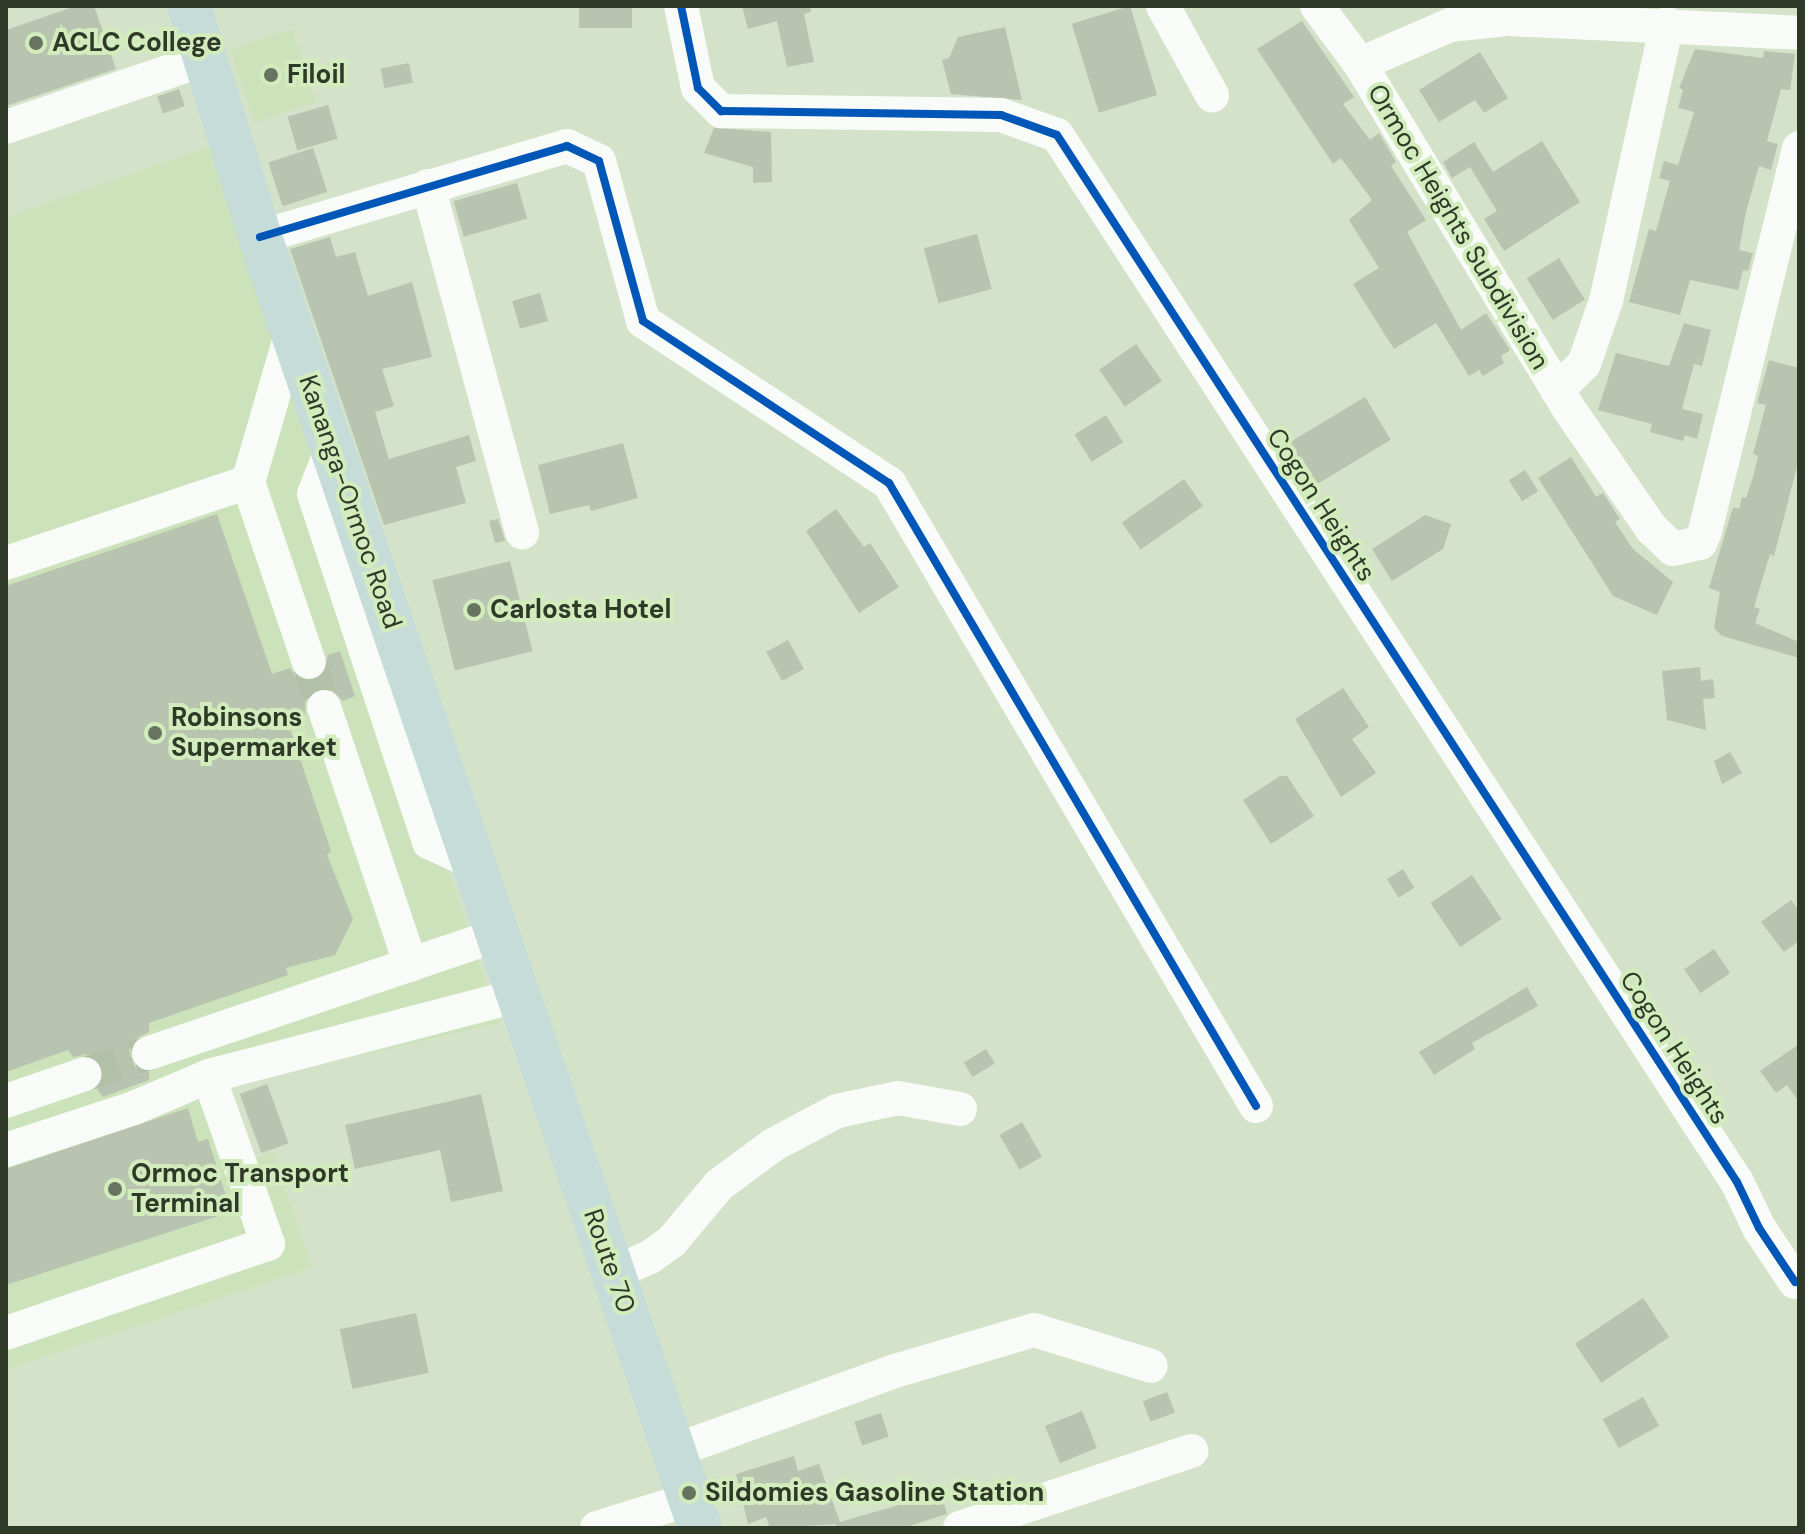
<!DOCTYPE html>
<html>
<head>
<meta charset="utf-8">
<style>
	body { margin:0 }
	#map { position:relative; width:1805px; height:1534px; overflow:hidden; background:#d3e2c8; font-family:"DM Sans",sans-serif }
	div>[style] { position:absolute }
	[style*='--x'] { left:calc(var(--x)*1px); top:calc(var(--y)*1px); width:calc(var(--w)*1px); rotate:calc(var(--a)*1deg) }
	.built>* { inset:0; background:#cbe2ba; transform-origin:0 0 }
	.building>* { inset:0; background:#b9c4b0; transform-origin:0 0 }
	.minor-tunnel>* { height:34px; margin-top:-17px; transform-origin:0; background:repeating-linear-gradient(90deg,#b2c0a8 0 34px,transparent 0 51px) }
	.minor>* { height:34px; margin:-17px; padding:0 17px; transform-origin:17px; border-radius:17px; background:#f8fbf7 }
	.highway>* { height:44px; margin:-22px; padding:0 22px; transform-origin:22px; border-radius:22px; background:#c6dcd8 }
	.cycleway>* { height:8px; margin:-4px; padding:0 4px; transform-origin:4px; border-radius:4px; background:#0057b8 }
	.dots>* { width:22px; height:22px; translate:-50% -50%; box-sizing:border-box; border:4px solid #d2ecbe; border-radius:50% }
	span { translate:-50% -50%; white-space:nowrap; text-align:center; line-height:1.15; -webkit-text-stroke:8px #d2ecbe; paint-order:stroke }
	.poi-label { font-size:26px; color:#2e3927; font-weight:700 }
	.left { translate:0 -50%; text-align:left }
	.street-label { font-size:26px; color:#2e3927 }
	.frame { position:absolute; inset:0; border:8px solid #2e3927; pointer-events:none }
</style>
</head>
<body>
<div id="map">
	<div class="built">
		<i style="left:292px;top:29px;width:77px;height:65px;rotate:72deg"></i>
		<i style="clip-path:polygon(209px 147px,499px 1023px,231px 1085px,255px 1159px,272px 1152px,312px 1267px,6px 1370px,6px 217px)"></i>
	</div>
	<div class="building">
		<i style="clip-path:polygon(76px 6px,94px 6px,116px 69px,6px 106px,6px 30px)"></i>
		<i style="left:579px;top:6px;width:53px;height:22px"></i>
		<i style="clip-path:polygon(742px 6px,810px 6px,811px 12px,804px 14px,814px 62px,787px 67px,777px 21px,748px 29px)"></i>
		<i style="left:1130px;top:6px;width:93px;height:61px;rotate:73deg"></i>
		<i style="clip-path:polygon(1302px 21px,1354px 97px,1343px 104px,1370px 140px,1379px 133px,1396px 162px,1391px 166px,1426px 220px,1407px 232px,1461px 330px,1486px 313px,1510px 350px,1501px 356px,1504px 363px,1483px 376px,1479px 370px,1469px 376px,1436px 323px,1394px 349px,1353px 284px,1379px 268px,1349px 220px,1372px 200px,1341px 158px,1333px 164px,1257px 49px)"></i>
		<i style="clip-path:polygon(1005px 27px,1022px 100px,951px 94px,942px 60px,949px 58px,958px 37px)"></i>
		<i style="clip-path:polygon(1695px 49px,1763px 58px,1764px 51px,1795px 54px,1790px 90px,1781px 89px,1767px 141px,1778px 144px,1771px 170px,1759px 166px,1746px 212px,1739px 250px,1753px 253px,1748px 271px,1743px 270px,1738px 290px,1690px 280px,1680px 315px,1629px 302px,1649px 229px,1656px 231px,1670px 181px,1659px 178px,1664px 161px,1678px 165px,1694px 112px,1678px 108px,1683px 90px,1679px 88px)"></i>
		<i style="clip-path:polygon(1480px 52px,1508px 98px,1484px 113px,1475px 100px,1439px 122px,1419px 90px)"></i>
		<i style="left:409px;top:63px;width:20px;height:29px;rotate:79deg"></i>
		<i style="left:179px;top:89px;width:18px;height:23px;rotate:71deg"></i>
		<i style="left:328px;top:105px;width:35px;height:42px;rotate:74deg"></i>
		<i style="clip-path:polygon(714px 128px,771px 132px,772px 182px,753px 183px,753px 167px,704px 153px)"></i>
		<i style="clip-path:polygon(1542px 141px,1580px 202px,1504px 251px,1484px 219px,1497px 211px,1470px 167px,1452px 178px,1443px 162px,1474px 142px,1493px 172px)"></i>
		<i style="left:313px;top:148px;width:46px;height:47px;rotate:72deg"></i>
		<i style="left:517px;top:183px;width:37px;height:66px;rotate:74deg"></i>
		<i style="left:977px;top:234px;width:57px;height:55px;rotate:75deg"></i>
		<i style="clip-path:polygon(330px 237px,336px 257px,355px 252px,368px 296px,412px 282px,432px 357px,382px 369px,394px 406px,375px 412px,389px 459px,469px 435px,476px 461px,456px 467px,466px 503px,384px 525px,290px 249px)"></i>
		<i style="left:1559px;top:258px;width:49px;height:38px;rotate:58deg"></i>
		<i style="left:540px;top:293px;width:29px;height:29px;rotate:74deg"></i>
		<i style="clip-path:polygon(1684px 323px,1711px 330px,1702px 366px,1694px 364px,1682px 409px,1703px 414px,1697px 439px,1685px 435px,1683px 441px,1650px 432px,1652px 424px,1598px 410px,1616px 353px,1669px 366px)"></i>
		<i style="left:1136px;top:344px;width:45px;height:45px;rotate:55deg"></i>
		<i style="clip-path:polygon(1769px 360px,1799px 368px,1799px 459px,1774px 556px,1770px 554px,1754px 607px,1760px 609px,1755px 623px,1799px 642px,1799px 658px,1722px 636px,1714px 628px,1720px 592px,1709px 588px,1733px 507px,1739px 509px,1742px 497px,1746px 498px,1754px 474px,1758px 456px,1753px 454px,1766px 405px,1757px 403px)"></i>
		<i style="left:1365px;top:397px;width:50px;height:92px;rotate:59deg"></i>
		<i style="left:1106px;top:415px;width:32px;height:37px;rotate:58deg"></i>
		<i style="clip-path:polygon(623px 443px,638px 498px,591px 511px,589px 505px,550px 514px,538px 465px)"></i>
		<i style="clip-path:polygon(1571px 457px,1596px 497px,1603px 493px,1620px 519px,1615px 522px,1633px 549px,1673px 582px,1657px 615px,1613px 596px,1538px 478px)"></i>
		<i style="left:1525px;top:470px;width:25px;height:19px;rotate:58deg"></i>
		<i style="left:1184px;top:479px;width:33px;height:76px;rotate:55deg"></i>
		<i style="clip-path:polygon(836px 509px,864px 547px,870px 543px,899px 587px,859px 613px,806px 531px)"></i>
		<i style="clip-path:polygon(217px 514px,272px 674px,290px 668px,296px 677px,315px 681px,324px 675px,328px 655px,340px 651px,355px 696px,343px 701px,329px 688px,317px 688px,305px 702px,305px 714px,287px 720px,331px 851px,327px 855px,353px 919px,335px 955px,286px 968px,288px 975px,149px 1023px,149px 1032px,135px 1039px,129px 1050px,135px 1067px,149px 1072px,149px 1080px,103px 1097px,97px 1089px,105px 1077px,99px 1060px,88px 1054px,73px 1057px,68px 1050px,6px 1072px,6px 586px)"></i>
		<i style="clip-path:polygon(1425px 515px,1451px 524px,1443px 549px,1392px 581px,1372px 549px)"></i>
		<i style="clip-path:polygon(498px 519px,505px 541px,495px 543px,489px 521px)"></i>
		<i style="left:510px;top:561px;width:93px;height:80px;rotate:76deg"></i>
		<i style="left:788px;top:640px;width:33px;height:25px;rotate:61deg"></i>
		<i style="clip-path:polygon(1700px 667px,1701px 681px,1713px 679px,1715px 698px,1703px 699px,1706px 730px,1667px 720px,1662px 671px)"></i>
		<i style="clip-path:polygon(1343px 688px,1369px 727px,1352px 739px,1376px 773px,1341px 797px,1295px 719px)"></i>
		<i style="clip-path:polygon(1730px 752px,1742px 773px,1722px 784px,1714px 761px)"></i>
		<i style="clip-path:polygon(1280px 776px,1287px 776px,1314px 816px,1271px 844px,1243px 800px)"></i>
		<i style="left:1403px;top:869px;width:22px;height:19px;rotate:58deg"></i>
		<i style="left:1472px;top:875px;width:53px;height:50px;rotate:56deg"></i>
		<i style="clip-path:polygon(1791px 900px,1799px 911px,1799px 941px,1784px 952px,1761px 922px)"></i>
		<i style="left:1714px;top:949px;width:29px;height:36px;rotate:56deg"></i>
		<i style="clip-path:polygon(1527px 987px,1538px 1006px,1472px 1043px,1475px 1049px,1434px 1075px,1419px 1052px)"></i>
		<i style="clip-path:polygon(1799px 1044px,1799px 1102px,1787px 1085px,1776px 1093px,1760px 1071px)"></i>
		<i style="left:986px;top:1049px;width:17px;height:26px;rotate:59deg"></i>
		<i style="left:267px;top:1084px;width:63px;height:29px;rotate:70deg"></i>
		<i style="clip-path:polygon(481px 1094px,503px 1191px,451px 1202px,440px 1150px,355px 1169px,345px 1125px)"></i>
		<i style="clip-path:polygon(188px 1108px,198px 1142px,208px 1139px,231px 1212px,6px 1285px,6px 1169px)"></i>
		<i style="left:1022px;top:1122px;width:40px;height:26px;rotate:60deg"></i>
		<i style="left:1643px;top:1298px;width:47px;height:82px;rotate:56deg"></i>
		<i style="left:416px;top:1313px;width:61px;height:78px;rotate:78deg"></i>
		<i style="left:1167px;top:1392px;width:22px;height:26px;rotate:69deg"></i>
		<i style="left:1643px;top:1397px;width:33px;height:46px;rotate:61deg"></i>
		<i style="left:1082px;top:1411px;width:40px;height:40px;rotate:68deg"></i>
		<i style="left:881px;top:1413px;width:25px;height:28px;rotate:72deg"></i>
		<i style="clip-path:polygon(794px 1456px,798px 1471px,819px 1464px,840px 1522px,941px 1493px,947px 1514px,903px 1528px,837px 1528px,836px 1524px,770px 1528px,766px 1517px,748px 1524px,736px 1474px)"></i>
	</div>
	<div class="minor-tunnel">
		<i style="--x:309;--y:662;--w:47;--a:71.6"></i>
		<i style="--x:85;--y:1074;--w:67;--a:-18.2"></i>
	</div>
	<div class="minor">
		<i style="--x:681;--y:6;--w:84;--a:78.3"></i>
		<i style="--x:698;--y:88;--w:33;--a:45"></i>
		<i style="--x:721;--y:111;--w:280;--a:0.8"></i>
		<i style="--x:1001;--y:115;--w:59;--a:19.7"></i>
		<i style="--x:1057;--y:135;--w:1248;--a:57"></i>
		<i style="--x:1737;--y:1182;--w:51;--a:64.4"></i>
		<i style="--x:1759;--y:1228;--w:65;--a:56.3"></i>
		<i style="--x:1163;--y:6;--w:102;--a:61.2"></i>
		<i style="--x:1317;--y:6;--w:72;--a:53.4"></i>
		<i style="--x:1360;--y:64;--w:403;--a:58.8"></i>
		<i style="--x:1569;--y:409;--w:145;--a:55.4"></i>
		<i style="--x:1651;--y:528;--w:30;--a:44"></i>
		<i style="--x:1673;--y:549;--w:28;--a:-13"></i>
		<i style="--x:1700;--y:543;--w:13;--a:-67"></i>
		<i style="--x:1705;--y:531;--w:394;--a:-76.2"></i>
		<i style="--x:1360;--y:64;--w:98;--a:-23.4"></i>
		<i style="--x:1450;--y:25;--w:57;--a:-6"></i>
		<i style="--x:1507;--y:19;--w:292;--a:2.7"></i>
		<i style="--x:6;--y:127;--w:211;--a:-18.8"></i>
		<i style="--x:428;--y:186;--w:359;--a:74.8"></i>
		<i style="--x:260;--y:237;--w:320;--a:-16.5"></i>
		<i style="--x:567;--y:146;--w:35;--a:25"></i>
		<i style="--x:599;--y:161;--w:166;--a:74.6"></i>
		<i style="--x:643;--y:321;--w:295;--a:33.4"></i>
		<i style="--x:889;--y:483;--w:723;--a:59.5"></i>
		<i style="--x:292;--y:331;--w:157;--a:106.2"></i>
		<i style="--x:248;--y:482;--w:190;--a:71.3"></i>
		<i style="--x:1557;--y:390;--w:37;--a:-44"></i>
		<i style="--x:1584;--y:364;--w:67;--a:-70.8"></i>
		<i style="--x:1606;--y:301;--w:284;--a:-77.6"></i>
		<i style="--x:332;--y:448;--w:49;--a:111.4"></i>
		<i style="--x:314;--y:494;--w:367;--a:71.7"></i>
		<i style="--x:429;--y:842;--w:50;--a:25"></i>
		<i style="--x:6;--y:563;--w:255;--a:-18.5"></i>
		<i style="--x:324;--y:707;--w:272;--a:71.4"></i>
		<i style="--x:149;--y:1053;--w:368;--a:-18.7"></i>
		<i style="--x:6;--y:1101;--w:83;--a:-18.9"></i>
		<i style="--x:6;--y:1150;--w:135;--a:-18.2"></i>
		<i style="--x:134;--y:1108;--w:82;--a:-23.1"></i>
		<i style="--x:209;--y:1076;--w:320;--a:-14.6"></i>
		<i style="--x:613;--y:1273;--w:40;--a:-23.4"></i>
		<i style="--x:650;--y:1257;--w:27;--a:-36"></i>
		<i style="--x:672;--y:1241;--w:73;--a:-50"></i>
		<i style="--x:719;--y:1185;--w:67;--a:-36.5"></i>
		<i style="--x:773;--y:1145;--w:72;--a:-28"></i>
		<i style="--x:837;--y:1111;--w:62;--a:-12"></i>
		<i style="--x:898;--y:1098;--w:63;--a:10.1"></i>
		<i style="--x:6;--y:1333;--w:277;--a:-18.8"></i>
		<i style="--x:268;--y:1244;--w:178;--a:-109.4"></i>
		<i style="--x:674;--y:1451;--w:235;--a:-19.9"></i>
		<i style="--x:895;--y:1371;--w:145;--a:-16.4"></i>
		<i style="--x:1034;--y:1330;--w:122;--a:17.1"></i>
		<i style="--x:597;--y:1528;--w:97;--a:-17.3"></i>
		<i style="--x:960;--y:1528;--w:244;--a:-18.4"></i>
	</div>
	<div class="highway">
		<i style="--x:189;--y:6;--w:242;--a:72.9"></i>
		<i style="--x:260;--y:237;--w:1364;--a:71.18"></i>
	</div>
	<div class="cycleway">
		<i style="--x:681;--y:6;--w:84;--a:78.3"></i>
		<i style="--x:698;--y:88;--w:33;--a:45"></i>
		<i style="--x:721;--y:111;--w:280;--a:0.8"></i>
		<i style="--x:1001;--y:115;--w:59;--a:19.7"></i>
		<i style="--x:1057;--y:135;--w:1248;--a:57"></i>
		<i style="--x:1737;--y:1182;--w:51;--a:64.4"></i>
		<i style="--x:1759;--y:1228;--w:65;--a:56.3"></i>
		<i style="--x:260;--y:237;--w:320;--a:-16.5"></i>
		<i style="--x:567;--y:146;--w:35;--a:25"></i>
		<i style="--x:599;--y:161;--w:166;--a:74.6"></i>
		<i style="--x:643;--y:321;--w:295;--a:33.4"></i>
		<i style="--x:889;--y:483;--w:723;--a:59.5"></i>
	</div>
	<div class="dots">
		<i style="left:36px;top:43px;background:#68745f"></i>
		<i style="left:271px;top:75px;background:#68745f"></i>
		<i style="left:474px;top:610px;background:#68745f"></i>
		<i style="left:155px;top:733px;background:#68745f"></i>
		<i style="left:115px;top:1189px;background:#68745f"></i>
		<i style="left:689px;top:1493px;background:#68745f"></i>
	</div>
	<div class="poi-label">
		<span class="left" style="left:52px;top:43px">ACLC College</span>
		<span class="left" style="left:287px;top:75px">Filoil</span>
		<span class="left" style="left:490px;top:610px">Carlosta Hotel</span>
		<span class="left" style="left:171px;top:733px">Robinsons<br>Supermarket</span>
		<span class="left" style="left:131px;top:1189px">Ormoc Transport<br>Terminal</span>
		<span class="left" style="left:705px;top:1493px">Sildomies Gasoline Station</span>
	</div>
	<div class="street-label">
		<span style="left:1458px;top:227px;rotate:59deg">Ormoc Heights Subdivision</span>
		<span style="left:350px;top:502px;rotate:71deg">Kananga-Ormoc Road</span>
		<span style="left:1321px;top:505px;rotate:57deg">Cogon Heights</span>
		<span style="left:1674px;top:1048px;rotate:57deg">Cogon Heights</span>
		<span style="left:609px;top:1261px;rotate:71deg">Route 70</span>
	</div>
	<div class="frame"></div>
</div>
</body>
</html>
